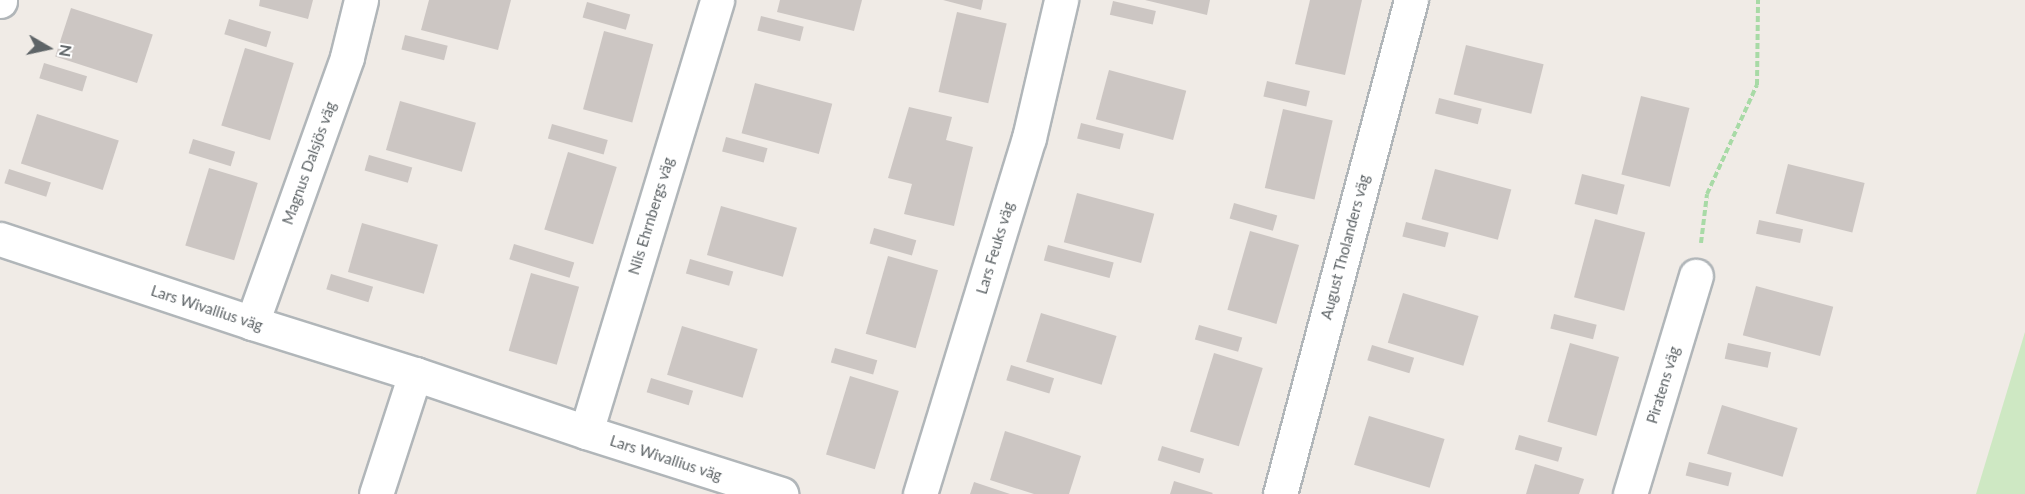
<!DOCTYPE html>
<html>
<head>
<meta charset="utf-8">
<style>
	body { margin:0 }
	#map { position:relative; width:2025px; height:494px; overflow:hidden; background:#f0ebe6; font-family:Lato,sans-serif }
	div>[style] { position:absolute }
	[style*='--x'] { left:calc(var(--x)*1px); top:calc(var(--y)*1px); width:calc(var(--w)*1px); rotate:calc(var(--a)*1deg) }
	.green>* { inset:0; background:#cee8c3 }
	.building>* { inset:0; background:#ccc6c3; transform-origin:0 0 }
	.path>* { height:4px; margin-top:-2px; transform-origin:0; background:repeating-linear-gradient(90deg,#a8daa6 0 6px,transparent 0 9px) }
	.roads { filter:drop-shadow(2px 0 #b1b6b9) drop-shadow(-2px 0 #b1b6b9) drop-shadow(0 2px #b1b6b9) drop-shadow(0 -2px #b1b6b9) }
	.minor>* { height:33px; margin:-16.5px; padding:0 16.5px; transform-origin:16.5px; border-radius:16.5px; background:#fff }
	span { translate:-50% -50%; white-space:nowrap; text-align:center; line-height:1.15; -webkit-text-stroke:4.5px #fff; paint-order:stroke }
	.street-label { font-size:15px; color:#5e6467 }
	.north { position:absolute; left:18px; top:18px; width:60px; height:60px; -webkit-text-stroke:4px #fff; paint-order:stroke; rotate:99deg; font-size:16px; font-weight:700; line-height:24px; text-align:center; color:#5e6467 }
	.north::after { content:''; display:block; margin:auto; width:21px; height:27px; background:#5e6467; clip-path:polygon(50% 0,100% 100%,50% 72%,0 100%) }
</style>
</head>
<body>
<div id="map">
	<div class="green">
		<i style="clip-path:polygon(2025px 332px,2025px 494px,1976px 494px)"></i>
	</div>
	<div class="building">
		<i style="clip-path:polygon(260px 0,313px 0,308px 19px,259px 6px)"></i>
		<i style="clip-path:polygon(429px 0,511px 0,498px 50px,421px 30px)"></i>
		<i style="clip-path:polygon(780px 0,862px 0,854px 31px,777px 12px)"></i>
		<i style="clip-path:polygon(943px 0,983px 0,981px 10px)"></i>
		<i style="clip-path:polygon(1145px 0,1210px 0,1207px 15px)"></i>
		<i style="clip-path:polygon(1310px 0,1362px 0,1345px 75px,1295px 64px)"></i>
		<i style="left:1113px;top:1px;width:44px;height:14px;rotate:13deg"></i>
		<i style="left:587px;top:2px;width:45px;height:16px;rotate:16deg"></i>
		<i style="left:71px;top:8px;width:86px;height:51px;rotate:18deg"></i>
		<i style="left:957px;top:12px;width:51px;height:82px;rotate:13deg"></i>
		<i style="left:761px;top:16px;width:44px;height:15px;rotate:14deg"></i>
		<i style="left:229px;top:19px;width:44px;height:16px;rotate:17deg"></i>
		<i style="left:604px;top:31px;width:51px;height:81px;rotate:15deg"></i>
		<i style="left:405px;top:35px;width:44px;height:15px;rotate:14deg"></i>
		<i style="left:1466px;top:45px;width:80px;height:51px;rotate:14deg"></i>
		<i style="left:245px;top:48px;width:51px;height:81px;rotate:17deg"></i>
		<i style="left:44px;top:63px;width:45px;height:16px;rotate:17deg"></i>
		<i style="left:1109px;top:70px;width:80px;height:51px;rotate:15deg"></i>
		<i style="left:1267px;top:81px;width:44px;height:16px;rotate:13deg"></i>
		<i style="left:755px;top:83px;width:80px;height:52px;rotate:15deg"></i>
		<i style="left:1641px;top:96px;width:50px;height:81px;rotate:14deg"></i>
		<i style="left:1439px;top:98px;width:44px;height:16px;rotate:14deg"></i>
		<i style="left:400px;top:101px;width:79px;height:51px;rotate:16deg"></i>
		<i style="clip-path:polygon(909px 107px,952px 117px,946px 140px,973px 147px,954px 226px,904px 214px,912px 184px,888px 178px)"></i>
		<i style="left:1283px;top:109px;width:51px;height:81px;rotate:13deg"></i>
		<i style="left:37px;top:114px;width:86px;height:52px;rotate:18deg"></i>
		<i style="left:1081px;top:123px;width:44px;height:16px;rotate:14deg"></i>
		<i style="left:552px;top:124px;width:58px;height:15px;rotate:16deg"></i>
		<i style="left:726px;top:137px;width:43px;height:15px;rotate:15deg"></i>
		<i style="left:193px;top:139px;width:44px;height:15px;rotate:17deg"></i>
		<i style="left:568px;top:152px;width:51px;height:81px;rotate:17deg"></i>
		<i style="left:369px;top:155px;width:45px;height:16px;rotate:16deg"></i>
		<i style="left:1788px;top:164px;width:79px;height:51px;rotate:14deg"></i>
		<i style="left:209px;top:168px;width:51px;height:81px;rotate:17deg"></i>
		<i style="left:9px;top:169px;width:44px;height:15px;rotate:18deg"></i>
		<i style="left:1435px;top:169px;width:79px;height:52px;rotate:15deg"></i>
		<i style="left:1582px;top:174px;width:44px;height:31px;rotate:14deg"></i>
		<i style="left:1077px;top:193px;width:80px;height:51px;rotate:15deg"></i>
		<i style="left:1234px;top:203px;width:45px;height:16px;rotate:16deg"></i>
		<i style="left:721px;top:206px;width:79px;height:51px;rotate:16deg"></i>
		<i style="left:1595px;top:219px;width:52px;height:81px;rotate:15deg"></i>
		<i style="left:1759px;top:220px;width:45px;height:14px;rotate:12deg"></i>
		<i style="left:1406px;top:222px;width:44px;height:15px;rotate:14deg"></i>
		<i style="left:362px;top:223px;width:79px;height:51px;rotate:16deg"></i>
		<i style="left:874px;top:228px;width:44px;height:16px;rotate:16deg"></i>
		<i style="left:1250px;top:231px;width:51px;height:82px;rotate:16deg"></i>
		<i style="left:514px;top:244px;width:63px;height:16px;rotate:17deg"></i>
		<i style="left:1048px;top:245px;width:68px;height:16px;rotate:15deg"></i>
		<i style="left:888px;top:256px;width:52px;height:81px;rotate:16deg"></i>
		<i style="left:690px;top:259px;width:45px;height:15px;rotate:16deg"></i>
		<i style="left:531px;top:273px;width:50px;height:81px;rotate:16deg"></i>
		<i style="left:331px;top:274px;width:44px;height:16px;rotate:17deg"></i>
		<i style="left:1756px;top:286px;width:80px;height:51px;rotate:15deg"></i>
		<i style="left:1403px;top:293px;width:79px;height:52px;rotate:17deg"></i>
		<i style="left:1041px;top:313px;width:79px;height:51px;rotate:17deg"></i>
		<i style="left:1554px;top:314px;width:44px;height:15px;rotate:14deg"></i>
		<i style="left:1199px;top:325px;width:45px;height:15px;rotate:16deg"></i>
		<i style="left:682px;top:326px;width:79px;height:51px;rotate:17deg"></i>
		<i style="left:1570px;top:343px;width:51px;height:82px;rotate:16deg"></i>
		<i style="left:1728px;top:343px;width:44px;height:16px;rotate:12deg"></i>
		<i style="left:1372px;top:345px;width:44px;height:16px;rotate:17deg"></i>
		<i style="left:835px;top:348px;width:44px;height:15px;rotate:16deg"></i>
		<i style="left:1214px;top:353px;width:51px;height:82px;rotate:17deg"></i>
		<i style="left:1011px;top:365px;width:45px;height:16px;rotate:17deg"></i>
		<i style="left:850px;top:376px;width:51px;height:82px;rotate:17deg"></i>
		<i style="left:651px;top:378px;width:44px;height:15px;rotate:17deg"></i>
		<i style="left:1722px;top:405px;width:79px;height:51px;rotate:17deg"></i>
		<i style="left:1369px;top:416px;width:79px;height:51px;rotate:17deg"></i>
		<i style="clip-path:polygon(1005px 431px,1081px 456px,1069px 494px,1034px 494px,990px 480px)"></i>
		<i style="left:1519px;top:435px;width:45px;height:15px;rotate:16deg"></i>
		<i style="left:1162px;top:446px;width:44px;height:15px;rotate:17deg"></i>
		<i style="left:1689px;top:462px;width:44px;height:14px;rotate:14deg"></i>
		<i style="clip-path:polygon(1535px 464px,1584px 479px,1579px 494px,1526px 494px)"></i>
		<i style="clip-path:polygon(1174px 481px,1213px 493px,1212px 494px,1170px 494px)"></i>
		<i style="clip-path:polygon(974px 482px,1010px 494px,970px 494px)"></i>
	</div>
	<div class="path">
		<i style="--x:1701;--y:243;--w:49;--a:-83"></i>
		<i style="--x:1707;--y:194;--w:120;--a:-65.4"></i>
		<i style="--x:1757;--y:85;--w:85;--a:-89.3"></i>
	</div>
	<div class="roads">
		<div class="minor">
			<i style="--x:0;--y:1;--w:1;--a:-90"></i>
			<i style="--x:0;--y:239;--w:266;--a:18.4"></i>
			<i style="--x:252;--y:323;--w:171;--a:17.4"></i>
			<i style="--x:415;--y:374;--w:126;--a:108"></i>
			<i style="--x:252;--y:323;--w:282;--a:-70.3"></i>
			<i style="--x:347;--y:57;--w:59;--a:-76.2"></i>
			<i style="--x:415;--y:374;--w:181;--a:18.7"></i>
			<i style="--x:586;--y:432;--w:205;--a:17.6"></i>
			<i style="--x:586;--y:432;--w:451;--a:-73.1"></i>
			<i style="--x:920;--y:494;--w:372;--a:-73"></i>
			<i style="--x:1029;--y:138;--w:142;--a:-76.9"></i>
			<i style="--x:1280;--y:494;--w:511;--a:-75.15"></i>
			<i style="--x:1630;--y:494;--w:228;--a:-73.2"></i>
		</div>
	</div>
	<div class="street-label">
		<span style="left:309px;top:163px;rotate:-70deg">Magnus Dalsjös väg</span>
		<span style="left:651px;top:216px;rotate:-73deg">Nils Ehrnbergs väg</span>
		<span style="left:1345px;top:247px;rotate:-75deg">August Tholanders väg</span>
		<span style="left:995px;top:248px;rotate:-73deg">Lars Feuks väg</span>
		<span style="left:207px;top:308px;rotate:18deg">Lars Wivallius väg</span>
		<span style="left:1663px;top:385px;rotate:-73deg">Piratens väg</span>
		<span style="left:666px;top:458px;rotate:18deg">Lars Wivallius väg</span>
	</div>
	<div class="north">N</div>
</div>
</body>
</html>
